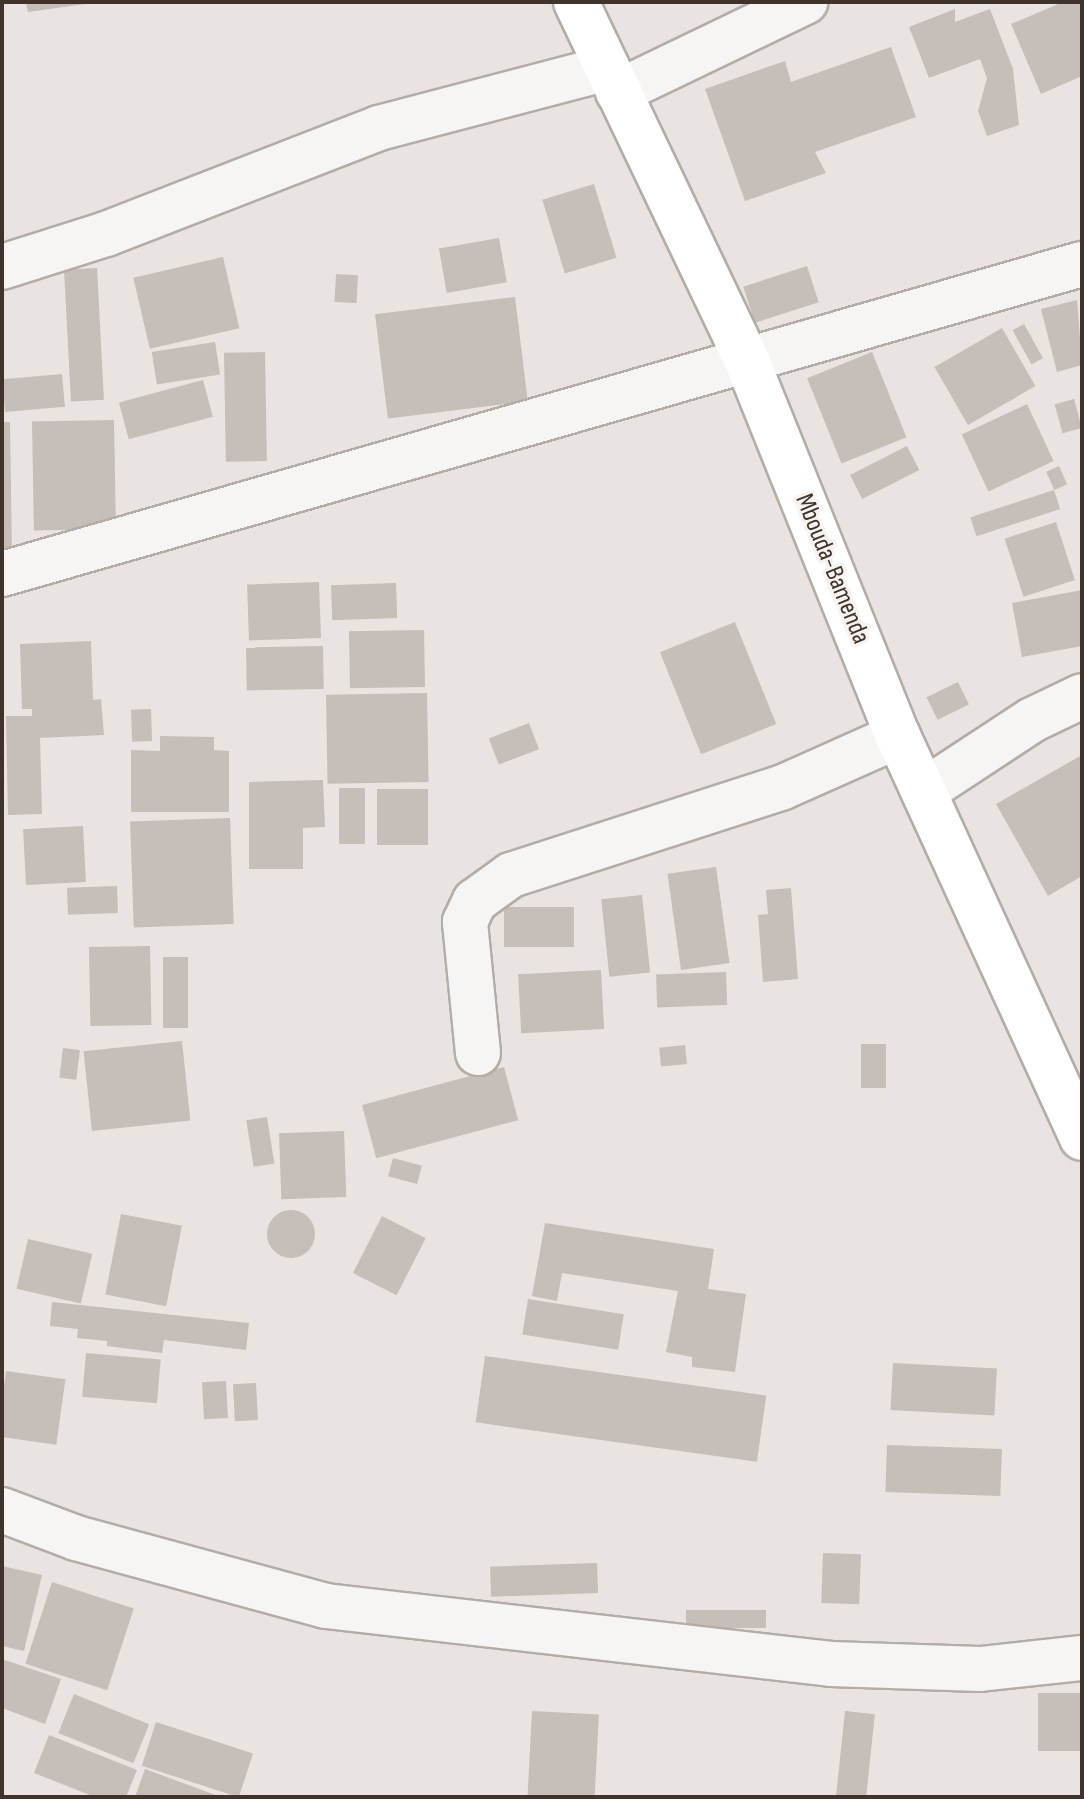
<!DOCTYPE html>
<html>
<head>
<meta charset="utf-8">
<style>
	body { margin:0 }
	#map { position:relative; width:1084px; height:1799px; overflow:hidden; background:#e9e4e1; font-family:"Sofia Sans Condensed",sans-serif }
	div>[style] { position:absolute }
	[style*='--x'] { left:calc(var(--x)*1px); top:calc(var(--y)*1px); width:calc(var(--w)*1px); rotate:calc(var(--a)*1deg) }
	.building>* { inset:0; background:#c5beb9; transform-origin:0 0 }
	.round { border-radius:50% }
	.roads { filter:drop-shadow(2px 0 #b3aca7) drop-shadow(-2px 0 #b3aca7) drop-shadow(0 2px #b3aca7) drop-shadow(0 -2px #b3aca7) }
	.minor>* { height:44px; margin:-22px; padding:0 22px; transform-origin:22px; border-radius:22px; background:#f7f5f4 }
	.tertiary>* { height:44px; margin:-22px; padding:0 22px; transform-origin:22px; border-radius:22px; background:#f7f5f4 }
	.trunk>* { height:44px; margin:-22px; padding:0 22px; transform-origin:22px; border-radius:22px; background:#fff }
	span { translate:-50% -50%; white-space:nowrap; text-align:center; line-height:1.15; -webkit-text-stroke:7px #f6f3f1; paint-order:stroke }
	.street-label { font-size:26px; color:#3f342b }
	.frame { position:absolute; inset:0; border:4px solid #3f342b; pointer-events:none }
</style>
</head>
<body>
<div id="map">
	<div class="building">
		<i style="clip-path:polygon(26px 2px,85px 2px,85px 4px,28px 12px)"></i>
		<i style="clip-path:polygon(1063px 2px,1082px 2px,1082px 76px,1041px 94px,1011px 24px)"></i>
		<i style="clip-path:polygon(955px 9px,955px 22px,990px 9px,1013px 69px,1019px 125px,987px 136px,978px 111px,987px 78px,980px 59px,929px 78px,909px 27px)"></i>
		<i style="clip-path:polygon(891px 47px,916px 117px,815px 152px,826px 173px,745px 201px,705px 89px,785px 61px,791px 82px)"></i>
		<i style="left:594px;top:184px;width:77px;height:54px;rotate:73deg"></i>
		<i style="left:499px;top:238px;width:45px;height:61px;rotate:80deg"></i>
		<i style="left:223px;top:257px;width:73px;height:92px;rotate:77deg"></i>
		<i style="left:807px;top:266px;width:38px;height:67px;rotate:72deg"></i>
		<i style="left:97px;top:268px;width:132px;height:33px;rotate:87deg"></i>
		<i style="left:336px;top:274px;width:22px;height:28px;rotate:3deg"></i>
		<i style="left:515px;top:297px;width:105px;height:141px;rotate:83deg"></i>
		<i style="clip-path:polygon(1077px 300px,1082px 365px,1057px 372px,1041px 309px)"></i>
		<i style="left:1024px;top:324px;width:39px;height:13px;rotate:61deg"></i>
		<i style="left:1002px;top:328px;width:67px;height:78px;rotate:60deg"></i>
		<i style="left:215px;top:342px;width:33px;height:64px;rotate:81deg"></i>
		<i style="left:265px;top:352px;width:109px;height:41px;rotate:89deg"></i>
		<i style="left:872px;top:352px;width:92px;height:70px;rotate:68deg"></i>
		<i style="left:62px;top:374px;width:33px;height:60px;rotate:85deg"></i>
		<i style="left:203px;top:380px;width:38px;height:87px;rotate:75deg"></i>
		<i style="left:1074px;top:399px;width:30px;height:20px;rotate:75deg"></i>
		<i style="left:1027px;top:404px;width:63px;height:72px;rotate:65deg"></i>
		<i style="left:114px;top:420px;width:109px;height:82px;rotate:89deg"></i>
		<i style="clip-path:polygon(2px 422px,10px 422px,12px 557px,2px 558px)"></i>
		<i style="left:907px;top:446px;width:27px;height:64px;rotate:63deg"></i>
		<i style="left:1059px;top:466px;width:20px;height:14px;rotate:66deg"></i>
		<i style="left:1054px;top:490px;width:20px;height:88px;rotate:72deg"></i>
		<i style="left:1056px;top:522px;width:61px;height:54px;rotate:72deg"></i>
		<i style="left:319px;top:582px;width:56px;height:72px;rotate:88deg"></i>
		<i style="left:396px;top:583px;width:35px;height:65px;rotate:88deg"></i>
		<i style="clip-path:polygon(1082px 590px,1082px 646px,1022px 657px,1012px 603px)"></i>
		<i style="left:735px;top:622px;width:110px;height:81px;rotate:68deg"></i>
		<i style="left:424px;top:630px;width:57px;height:75px;rotate:89deg"></i>
		<i style="clip-path:polygon(91px 641px,93px 700px,101px 699px,104px 735px,40px 738px,42px 814px,8px 815px,6px 716px,32px 716px,32px 709px,22px 709px,20px 644px)"></i>
		<i style="left:323px;top:646px;width:43px;height:77px;rotate:89deg"></i>
		<i style="left:958px;top:682px;width:25px;height:35px;rotate:64deg"></i>
		<i style="left:427px;top:693px;width:89px;height:101px;rotate:89deg"></i>
		<i style="left:151px;top:709px;width:32px;height:20px;rotate:88deg"></i>
		<i style="left:529px;top:723px;width:28px;height:43px;rotate:69deg"></i>
		<i style="clip-path:polygon(160px 736px,214px 737px,214px 750px,229px 751px,229px 812px,131px 812px,131px 750px,160px 751px)"></i>
		<i style="clip-path:polygon(1082px 755px,1082px 876px,1048px 896px,996px 804px)"></i>
		<i style="clip-path:polygon(323px 780px,325px 827px,303px 828px,303px 869px,249px 869px,249px 782px)"></i>
		<i style="left:339px;top:788px;width:26px;height:56px"></i>
		<i style="left:428px;top:789px;width:56px;height:51px;rotate:90deg"></i>
		<i style="left:230px;top:818px;width:106px;height:100px;rotate:88deg"></i>
		<i style="left:83px;top:826px;width:56px;height:60px;rotate:87deg"></i>
		<i style="left:716px;top:867px;width:97px;height:49px;rotate:82deg"></i>
		<i style="left:117px;top:886px;width:27px;height:50px;rotate:88deg"></i>
		<i style="clip-path:polygon(791px 888px,798px 979px,763px 982px,758px 915px,768px 914px,766px 890px)"></i>
		<i style="left:642px;top:895px;width:78px;height:41px;rotate:84deg"></i>
		<i style="left:504px;top:907px;width:70px;height:40px"></i>
		<i style="left:150px;top:946px;width:79px;height:61px;rotate:89deg"></i>
		<i style="left:163px;top:957px;width:25px;height:71px"></i>
		<i style="left:601px;top:970px;width:59px;height:83px;rotate:87deg"></i>
		<i style="left:726px;top:972px;width:33px;height:70px;rotate:88deg"></i>
		<i style="left:182px;top:1041px;width:80px;height:99px;rotate:84deg"></i>
		<i style="left:861px;top:1044px;width:25px;height:44px"></i>
		<i style="left:685px;top:1045px;width:19px;height:26px;rotate:84deg"></i>
		<i style="left:63px;top:1048px;width:17px;height:30px;rotate:7deg"></i>
		<i style="left:504px;top:1067px;width:55px;height:147px;rotate:75deg"></i>
		<i style="left:267px;top:1117px;width:47px;height:21px;rotate:81deg"></i>
		<i style="left:344px;top:1131px;width:66px;height:65px;rotate:88deg"></i>
		<i style="left:393px;top:1158px;width:30px;height:19px;rotate:15deg"></i>
		<i class="round" style="left:267px;top:1210px;width:48px;height:48px"></i>
		<i style="left:121px;top:1214px;width:62px;height:82px;rotate:11deg"></i>
		<i style="left:382px;top:1216px;width:49px;height:64px;rotate:27deg"></i>
		<i style="clip-path:polygon(545px 1223px,714px 1249px,708px 1289px,746px 1294px,735px 1372px,692px 1367px,692px 1357px,666px 1352px,678px 1291px,562px 1273px,557px 1301px,532px 1296px)"></i>
		<i style="left:28px;top:1239px;width:66px;height:51px;rotate:13deg"></i>
		<i style="left:528px;top:1299px;width:97px;height:36px;rotate:9deg"></i>
		<i style="clip-path:polygon(52px 1302px,249px 1323px,246px 1350px,164px 1340px,162px 1353px,107px 1346px,107px 1341px,77px 1338px,78px 1329px,50px 1326px)"></i>
		<i style="left:86px;top:1353px;width:75px;height:44px;rotate:5deg"></i>
		<i style="left:485px;top:1356px;width:284px;height:67px;rotate:8deg"></i>
		<i style="left:893px;top:1363px;width:104px;height:47px;rotate:3deg"></i>
		<i style="left:6px;top:1371px;width:60px;height:66px;rotate:8deg"></i>
		<i style="left:226px;top:1381px;width:37px;height:24px;rotate:87deg"></i>
		<i style="left:256px;top:1383px;width:37px;height:23px;rotate:87deg"></i>
		<i style="left:887px;top:1445px;width:115px;height:47px;rotate:2deg"></i>
		<i style="left:823px;top:1553px;width:38px;height:50px;rotate:2deg"></i>
		<i style="left:597px;top:1563px;width:30px;height:107px;rotate:88deg"></i>
		<i style="clip-path:polygon(2px 1566px,42px 1575px,24px 1651px,2px 1646px)"></i>
		<i style="left:52px;top:1582px;width:86px;height:86px;rotate:18deg"></i>
		<i style="left:766px;top:1610px;width:18px;height:80px;rotate:90deg"></i>
		<i style="clip-path:polygon(2px 1659px,61px 1679px,45px 1724px,2px 1708px)"></i>
		<i style="left:1082px;top:1693px;width:58px;height:44px;rotate:90deg"></i>
		<i style="left:74px;top:1694px;width:81px;height:42px;rotate:22deg"></i>
		<i style="left:532px;top:1711px;width:67px;height:86px;rotate:3deg"></i>
		<i style="left:845px;top:1711px;width:30px;height:86px;rotate:6deg"></i>
		<i style="left:156px;top:1722px;width:102px;height:46px;rotate:18deg"></i>
		<i style="clip-path:polygon(49px 1735px,137px 1770px,126px 1797px,95px 1797px,34px 1773px)"></i>
		<i style="clip-path:polygon(145px 1769px,221px 1797px,135px 1797px)"></i>
	</div>
	<div class="roads">
		<div class="minor">
			<i style="--x:618;--y:92;--w:208;--a:-25.7"></i>
			<i style="--x:2;--y:267;--w:109;--a:-17.6"></i>
			<i style="--x:106;--y:234;--w:293;--a:-21.2"></i>
			<i style="--x:379;--y:128;--w:236;--a:-14.7"></i>
			<i style="--x:2;--y:574;--w:1124;--a:-16.02"></i>
			<i style="--x:478;--y:1053;--w:132;--a:-95.7"></i>
			<i style="--x:465;--y:922;--w:23;--a:-65"></i>
			<i style="--x:475;--y:901;--w:44;--a:-35.8"></i>
			<i style="--x:511;--y:875;--w:284;--a:-17.9"></i>
			<i style="--x:781;--y:788;--w:128;--a:-24"></i>
			<i style="--x:2;--y:1510;--w:79;--a:20.7"></i>
			<i style="--x:76;--y:1538;--w:259;--a:15.2"></i>
			<i style="--x:326;--y:1606;--w:508;--a:6.55"></i>
			<i style="--x:831;--y:1664;--w:149;--a:1.9"></i>
			<i style="--x:980;--y:1669;--w:103;--a:-6.2"></i>
		</div>
		<div class="tertiary">
			<i style="--x:924;--y:791;--w:129;--a:-33.3"></i>
			<i style="--x:1032;--y:720;--w:55;--a:-25.6"></i>
		</div>
		<div class="trunk">
			<i style="--x:576;--y:2;--w:398;--a:64.5"></i>
			<i style="--x:747;--y:361;--w:404;--a:68.1"></i>
			<i style="--x:898;--y:736;--w:442;--a:65.4"></i>
		</div>
	</div>
	<div class="street-label">
		<span style="left:832px;top:569px;rotate:68deg">Mbouda-Bamenda</span>
	</div>
	<div class="frame"></div>
</div>
</body>
</html>
